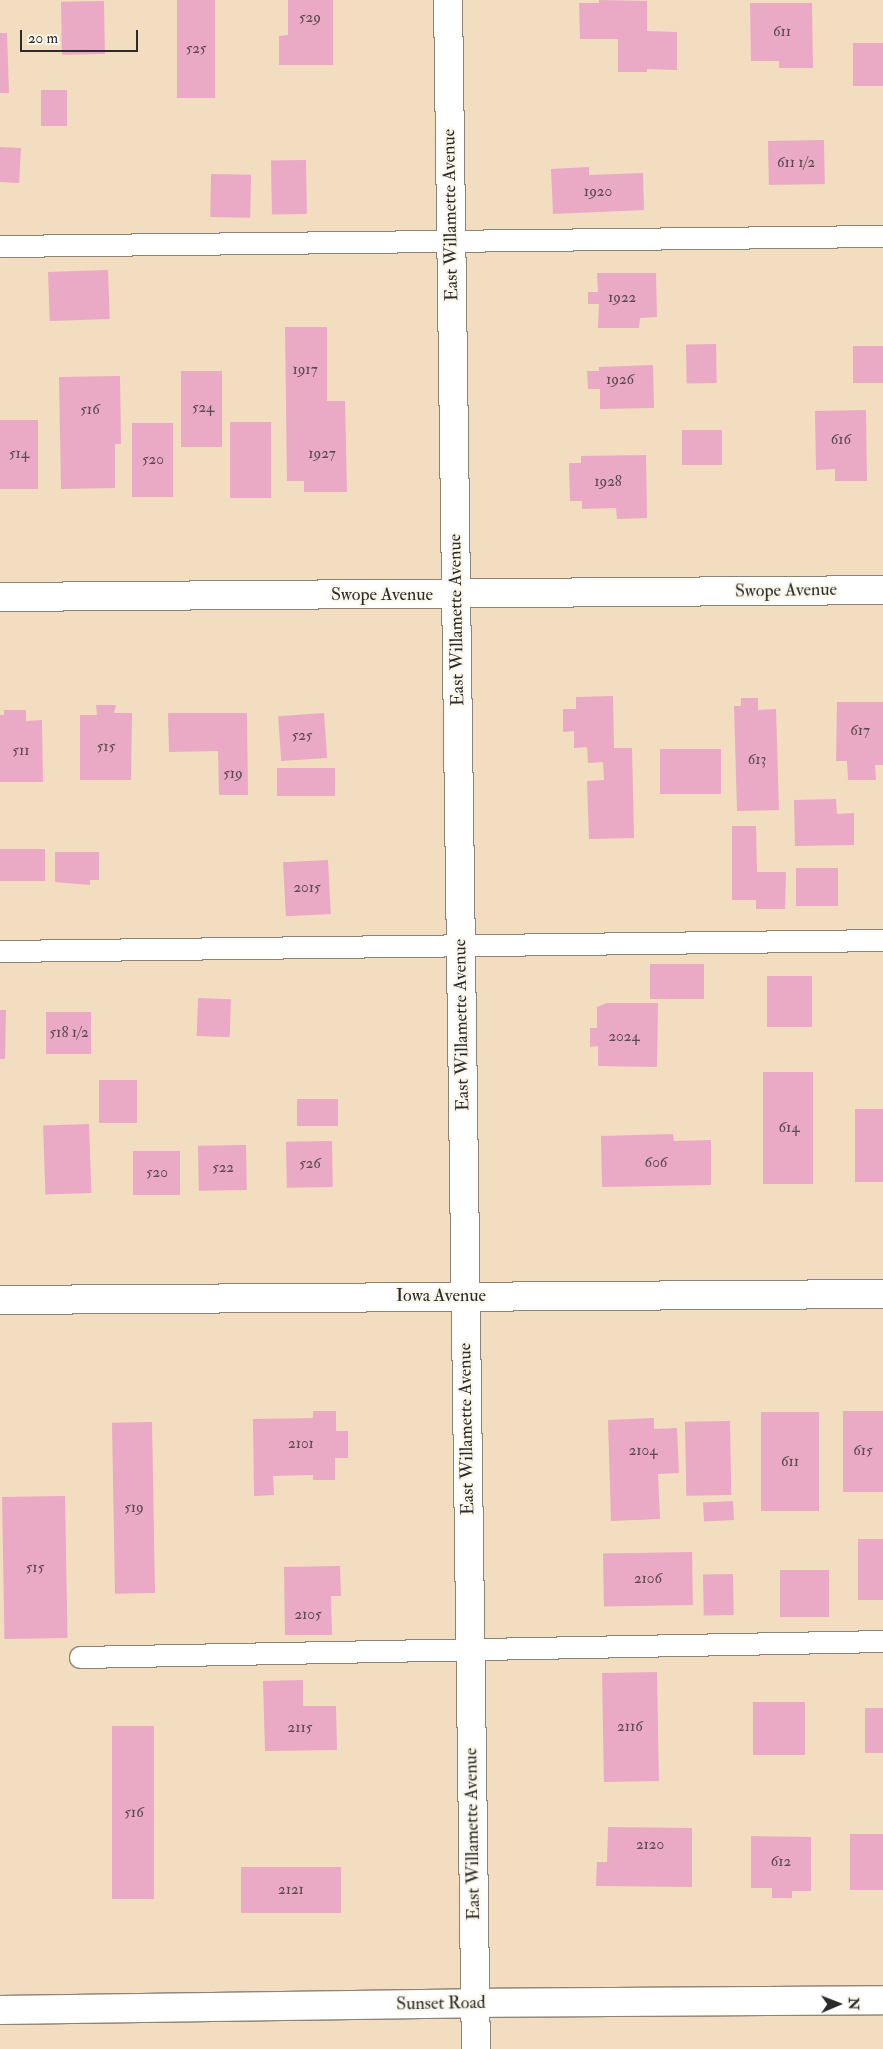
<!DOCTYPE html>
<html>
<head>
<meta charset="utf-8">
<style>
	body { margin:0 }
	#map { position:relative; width:883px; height:2049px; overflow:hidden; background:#f2ddc0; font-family:"IM FELL Double Pica",serif }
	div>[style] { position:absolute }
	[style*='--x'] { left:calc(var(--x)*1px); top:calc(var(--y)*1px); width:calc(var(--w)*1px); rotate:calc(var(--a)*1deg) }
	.building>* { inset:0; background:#eaa9c5; transform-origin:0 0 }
	.roads { filter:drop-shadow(1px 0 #8e8476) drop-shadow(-1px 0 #8e8476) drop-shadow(0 1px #8e8476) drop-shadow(0 -1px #8e8476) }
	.service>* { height:21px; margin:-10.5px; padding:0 10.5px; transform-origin:10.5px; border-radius:10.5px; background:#fff }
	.minor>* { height:28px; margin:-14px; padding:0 14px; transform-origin:14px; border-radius:14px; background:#fff }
	.tertiary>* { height:28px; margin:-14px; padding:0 14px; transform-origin:14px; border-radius:14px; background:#fff }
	span { translate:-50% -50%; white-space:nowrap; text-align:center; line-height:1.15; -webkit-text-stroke:4.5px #fbf7ec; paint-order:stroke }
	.number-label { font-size:15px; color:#5b4a52 }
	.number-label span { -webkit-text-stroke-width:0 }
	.street-label { font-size:18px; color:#2b2b2b }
	.north { position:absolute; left:813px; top:1979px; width:50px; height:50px; -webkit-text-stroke:4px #fbf7ec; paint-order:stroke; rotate:89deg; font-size:14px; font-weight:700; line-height:20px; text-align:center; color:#2b2b2b }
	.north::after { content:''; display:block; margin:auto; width:18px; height:22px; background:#2b2b2b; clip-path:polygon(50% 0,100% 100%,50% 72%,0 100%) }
	.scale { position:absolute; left:20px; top:30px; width:118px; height:22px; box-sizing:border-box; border:2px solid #2b2b2b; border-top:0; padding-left:6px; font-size:15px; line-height:18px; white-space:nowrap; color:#2b2b2b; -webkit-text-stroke:4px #fbf7ec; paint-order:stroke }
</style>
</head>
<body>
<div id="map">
	<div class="building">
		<i style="left:177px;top:0;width:38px;height:98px"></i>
		<i style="clip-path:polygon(288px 0,333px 0,333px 65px,279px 65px,279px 36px,288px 35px)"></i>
		<i style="clip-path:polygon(599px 0,647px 1px,647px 31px,677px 32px,677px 70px,647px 69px,647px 72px,618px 72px,618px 39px,580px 39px,579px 3px,599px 3px)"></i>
		<i style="left:104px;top:1px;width:53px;height:43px;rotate:89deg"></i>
		<i style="clip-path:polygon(750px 3px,812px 3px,813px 68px,779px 68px,779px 61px,751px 61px)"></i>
		<i style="clip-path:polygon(0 33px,7px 33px,9px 93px,0 93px)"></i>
		<i style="left:853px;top:43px;width:30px;height:43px"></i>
		<i style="left:41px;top:90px;width:26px;height:36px"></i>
		<i style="left:824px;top:140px;width:44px;height:56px;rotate:89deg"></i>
		<i style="left:0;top:147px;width:21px;height:35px;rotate:3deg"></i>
		<i style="left:306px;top:160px;width:54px;height:35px;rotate:89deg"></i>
		<i style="clip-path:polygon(589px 167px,589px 175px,643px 173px,644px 210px,553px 214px,551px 169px)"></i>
		<i style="left:211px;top:174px;width:40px;height:43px;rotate:1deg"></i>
		<i style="left:108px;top:270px;width:49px;height:60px;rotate:88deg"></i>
		<i style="clip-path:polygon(597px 273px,656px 273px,657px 317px,640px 318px,639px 328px,598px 328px,599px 304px,588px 304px,588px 292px,598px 292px)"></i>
		<i style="clip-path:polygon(285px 327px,327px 327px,327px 401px,345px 401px,347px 492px,304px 492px,304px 481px,287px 481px)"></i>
		<i style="left:716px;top:344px;width:39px;height:30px;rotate:89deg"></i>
		<i style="left:883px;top:346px;width:37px;height:30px;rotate:90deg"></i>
		<i style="clip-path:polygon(653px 365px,654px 408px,600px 409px,600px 389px,588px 389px,587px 371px,599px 371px,599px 367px)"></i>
		<i style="left:181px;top:371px;width:41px;height:76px"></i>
		<i style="clip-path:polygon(120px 376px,121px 444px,115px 444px,115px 488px,61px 489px,59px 377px)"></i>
		<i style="clip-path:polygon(866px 410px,867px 481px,835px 481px,835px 469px,816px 470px,815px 411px)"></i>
		<i style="left:0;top:420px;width:38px;height:69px"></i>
		<i style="left:230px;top:422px;width:41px;height:76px"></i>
		<i style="left:132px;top:423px;width:41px;height:74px"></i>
		<i style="left:722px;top:430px;width:35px;height:40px;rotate:90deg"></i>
		<i style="clip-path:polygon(646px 455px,647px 518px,617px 519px,616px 508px,582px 509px,582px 501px,570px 501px,569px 463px,581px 463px,581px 456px)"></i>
		<i style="clip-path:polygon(613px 696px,614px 748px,632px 748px,634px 838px,589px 839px,587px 781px,604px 780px,603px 762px,588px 763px,587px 747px,574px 748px,574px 731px,563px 732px,563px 709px,576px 709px,576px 697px)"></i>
		<i style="clip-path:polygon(741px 698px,758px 698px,758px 710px,776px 709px,779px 810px,737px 811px,734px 706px,741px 706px)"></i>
		<i style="clip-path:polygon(837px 702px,883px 702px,883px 765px,875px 765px,876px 780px,848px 780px,847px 761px,836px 761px)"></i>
		<i style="clip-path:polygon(96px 705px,116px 705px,114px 713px,132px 713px,131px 780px,80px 780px,80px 715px,97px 715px)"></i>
		<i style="clip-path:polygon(4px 710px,26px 710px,26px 721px,42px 720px,43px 782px,0 782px,0 715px,4px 715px)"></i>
		<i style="clip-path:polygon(168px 713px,247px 713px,248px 795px,219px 795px,218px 751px,169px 752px)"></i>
		<i style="left:324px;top:713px;width:45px;height:46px;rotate:86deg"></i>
		<i style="left:721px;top:749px;width:45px;height:61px;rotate:90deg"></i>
		<i style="left:335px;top:768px;width:28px;height:58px;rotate:90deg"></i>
		<i style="clip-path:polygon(836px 799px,837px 814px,854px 813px,854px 845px,795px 846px,794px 800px)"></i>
		<i style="clip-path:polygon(732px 826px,756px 826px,757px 872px,786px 872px,785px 909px,756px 909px,756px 900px,732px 900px)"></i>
		<i style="left:0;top:849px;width:45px;height:32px"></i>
		<i style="clip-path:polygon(55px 852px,99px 852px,99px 880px,90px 880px,90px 885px,55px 882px)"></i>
		<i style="left:328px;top:860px;width:54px;height:45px;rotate:87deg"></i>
		<i style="left:838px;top:868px;width:38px;height:42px;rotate:90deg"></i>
		<i style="left:650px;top:964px;width:54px;height:35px"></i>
		<i style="left:767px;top:976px;width:45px;height:51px"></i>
		<i style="left:198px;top:998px;width:33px;height:38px;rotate:2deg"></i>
		<i style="clip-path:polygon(607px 1003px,658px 1003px,657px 1067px,598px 1066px,598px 1046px,590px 1047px,590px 1028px,597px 1028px,597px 1007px)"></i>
		<i style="clip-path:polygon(0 1010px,6px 1010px,5px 1059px,0 1059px)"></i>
		<i style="left:46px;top:1012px;width:45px;height:42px"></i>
		<i style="left:763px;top:1072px;width:50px;height:112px"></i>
		<i style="left:99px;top:1080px;width:38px;height:43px"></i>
		<i style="left:297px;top:1099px;width:41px;height:27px"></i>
		<i style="left:855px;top:1109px;width:28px;height:73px"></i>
		<i style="left:89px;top:1124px;width:69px;height:46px;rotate:88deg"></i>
		<i style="clip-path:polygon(673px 1134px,674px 1141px,711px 1140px,711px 1185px,602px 1187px,601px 1136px)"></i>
		<i style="left:332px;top:1141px;width:46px;height:46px;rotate:89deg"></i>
		<i style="left:246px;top:1145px;width:45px;height:48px;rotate:89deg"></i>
		<i style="left:133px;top:1151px;width:47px;height:44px"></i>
		<i style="clip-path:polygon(313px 1411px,336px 1411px,336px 1431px,348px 1431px,348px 1458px,335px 1458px,335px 1480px,313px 1480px,313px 1475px,273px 1476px,274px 1495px,254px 1496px,253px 1419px,313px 1418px)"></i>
		<i style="left:843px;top:1411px;width:40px;height:81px"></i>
		<i style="left:761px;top:1412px;width:58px;height:99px"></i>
		<i style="clip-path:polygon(654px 1418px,654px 1429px,677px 1428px,679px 1473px,658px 1474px,660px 1519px,611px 1521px,608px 1420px)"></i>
		<i style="left:730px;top:1421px;width:74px;height:45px;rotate:89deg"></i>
		<i style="left:152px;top:1422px;width:171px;height:40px;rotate:89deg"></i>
		<i style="left:65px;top:1496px;width:142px;height:63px;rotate:89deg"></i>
		<i style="left:733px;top:1501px;width:19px;height:30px;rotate:87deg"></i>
		<i style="left:858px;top:1539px;width:25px;height:61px"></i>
		<i style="left:692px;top:1552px;width:53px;height:89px;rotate:89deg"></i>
		<i style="clip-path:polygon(340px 1566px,341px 1596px,331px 1596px,332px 1635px,285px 1635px,284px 1567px)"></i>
		<i style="left:780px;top:1570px;width:49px;height:47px"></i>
		<i style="left:733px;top:1574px;width:41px;height:30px;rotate:89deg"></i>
		<i style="left:657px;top:1672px;width:109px;height:55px;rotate:89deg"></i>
		<i style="clip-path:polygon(303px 1680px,303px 1706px,336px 1706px,337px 1750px,265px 1751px,263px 1681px)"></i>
		<i style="left:753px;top:1702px;width:52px;height:53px"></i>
		<i style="left:865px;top:1708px;width:18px;height:45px"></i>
		<i style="left:112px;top:1726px;width:42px;height:173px"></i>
		<i style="clip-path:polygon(608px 1827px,692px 1828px,692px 1887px,596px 1886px,597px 1862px,607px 1862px)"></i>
		<i style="left:850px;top:1834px;width:33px;height:56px"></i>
		<i style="clip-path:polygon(751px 1836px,811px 1837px,811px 1891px,792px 1891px,792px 1898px,772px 1898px,772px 1888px,751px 1888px)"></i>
		<i style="left:241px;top:1867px;width:100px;height:46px"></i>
	</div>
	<div class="roads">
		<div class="service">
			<i style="--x:0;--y:246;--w:883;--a:-0.65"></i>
			<i style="--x:0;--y:951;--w:883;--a:-0.71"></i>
			<i style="--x:80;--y:1657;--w:803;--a:-1.14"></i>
		</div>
		<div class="minor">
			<i style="--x:0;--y:597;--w:883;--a:-0.45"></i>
			<i style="--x:0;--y:1300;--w:883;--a:-0.39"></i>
			<i style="--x:0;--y:2010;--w:476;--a:-0.8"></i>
			<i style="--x:476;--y:2003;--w:407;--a:-0.4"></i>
		</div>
		<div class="tertiary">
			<i style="--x:448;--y:0;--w:2049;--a:89.22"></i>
		</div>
	</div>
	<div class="number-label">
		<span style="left:310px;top:18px">529</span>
		<span style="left:782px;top:32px">611</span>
		<span style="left:196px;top:49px">525</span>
		<span style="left:796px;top:163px">611 1/2</span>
		<span style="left:598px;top:192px">1920</span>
		<span style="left:622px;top:298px">1922</span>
		<span style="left:305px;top:370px">1917</span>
		<span style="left:620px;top:380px">1926</span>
		<span style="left:203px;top:408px">524</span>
		<span style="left:90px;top:410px">516</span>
		<span style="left:841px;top:440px">616</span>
		<span style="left:19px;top:454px">514</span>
		<span style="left:322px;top:454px">1927</span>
		<span style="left:153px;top:460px">520</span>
		<span style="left:608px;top:482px">1928</span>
		<span style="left:860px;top:731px">617</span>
		<span style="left:302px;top:736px">525</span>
		<span style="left:106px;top:747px">515</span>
		<span style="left:21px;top:751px">511</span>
		<span style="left:757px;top:760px">613</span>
		<span style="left:233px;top:774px">519</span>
		<span style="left:307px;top:888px">2015</span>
		<span style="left:69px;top:1033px">518 1/2</span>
		<span style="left:624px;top:1037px">2024</span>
		<span style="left:789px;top:1128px">614</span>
		<span style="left:656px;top:1163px">606</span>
		<span style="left:310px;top:1164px">526</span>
		<span style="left:223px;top:1168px">522</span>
		<span style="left:157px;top:1173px">520</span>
		<span style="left:301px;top:1444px">2101</span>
		<span style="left:643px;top:1451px">2104</span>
		<span style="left:863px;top:1451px">615</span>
		<span style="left:790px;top:1462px">611</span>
		<span style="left:134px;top:1508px">519</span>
		<span style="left:35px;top:1568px">515</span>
		<span style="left:648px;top:1579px">2106</span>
		<span style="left:308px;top:1615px">2105</span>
		<span style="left:630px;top:1727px">2116</span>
		<span style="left:300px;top:1728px">2115</span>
		<span style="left:134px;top:1813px">516</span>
		<span style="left:650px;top:1845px">2120</span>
		<span style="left:781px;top:1862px">612</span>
		<span style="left:291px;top:1890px">2121</span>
	</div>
	<div class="street-label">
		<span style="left:451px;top:215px;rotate:-91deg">East Willamette Avenue</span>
		<span style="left:786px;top:591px;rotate:-1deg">Swope Avenue</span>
		<span style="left:382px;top:595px">Swope Avenue</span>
		<span style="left:457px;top:620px;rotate:-91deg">East Willamette Avenue</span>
		<span style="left:462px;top:1025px;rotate:-91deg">East Willamette Avenue</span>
		<span style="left:441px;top:1296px">Iowa Avenue</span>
		<span style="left:467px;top:1429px;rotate:-91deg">East Willamette Avenue</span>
		<span style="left:473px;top:1834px;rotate:-91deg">East Willamette Avenue</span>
		<span style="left:441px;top:2004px;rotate:-1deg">Sunset Road</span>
	</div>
	<div class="north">N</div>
	<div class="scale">20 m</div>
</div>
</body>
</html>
